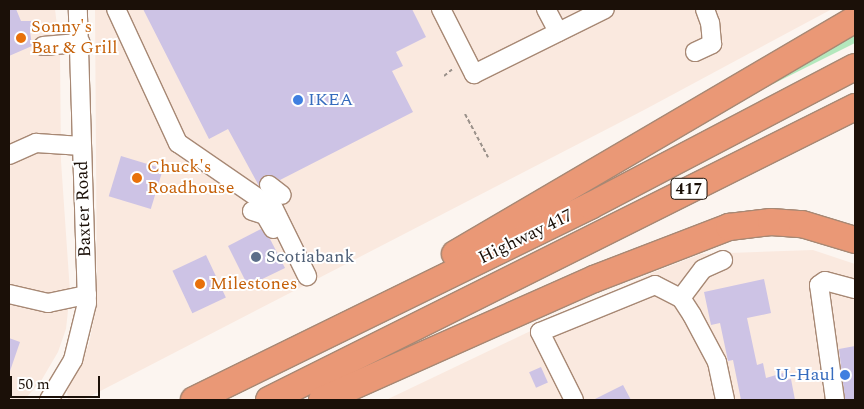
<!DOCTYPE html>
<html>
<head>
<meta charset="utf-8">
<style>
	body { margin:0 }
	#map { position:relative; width:864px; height:409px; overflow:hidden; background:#fcf5f0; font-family:Spectral,serif }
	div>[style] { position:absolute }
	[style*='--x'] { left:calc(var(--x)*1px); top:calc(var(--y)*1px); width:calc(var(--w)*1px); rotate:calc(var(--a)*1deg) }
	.built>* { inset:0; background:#fae9df }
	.green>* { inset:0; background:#b4e8bd }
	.building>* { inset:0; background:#cdc3e5; transform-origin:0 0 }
	.path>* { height:2px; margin-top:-1px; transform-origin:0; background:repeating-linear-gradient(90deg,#9a918a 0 4px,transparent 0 6.5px) }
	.roads { filter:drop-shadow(1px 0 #a78874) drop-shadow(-1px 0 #a78874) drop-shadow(0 1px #a78874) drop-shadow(0 -1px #a78874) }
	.minor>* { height:18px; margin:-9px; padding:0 9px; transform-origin:9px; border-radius:9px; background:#fff }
	.highway>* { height:26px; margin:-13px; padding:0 13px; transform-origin:13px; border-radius:13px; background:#ea9876 }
	.dots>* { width:14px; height:14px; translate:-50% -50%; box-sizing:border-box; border:2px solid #fff; border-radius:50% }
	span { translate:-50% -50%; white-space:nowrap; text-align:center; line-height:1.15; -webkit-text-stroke:4px #fff; paint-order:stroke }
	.shield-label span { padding:1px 4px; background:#fff; border:1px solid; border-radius:4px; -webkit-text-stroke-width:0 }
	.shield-label { font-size:16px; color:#1b1008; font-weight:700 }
	.food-label { font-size:18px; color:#c56008 }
	.left { translate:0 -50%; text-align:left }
	.shop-label { font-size:18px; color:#366cbe }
	.right { translate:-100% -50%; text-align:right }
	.street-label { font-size:18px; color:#1b1008 }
	.service-label { font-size:18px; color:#4e5e75 }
	.frame { position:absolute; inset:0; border:10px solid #1b1008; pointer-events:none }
	.scale { position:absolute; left:10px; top:376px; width:90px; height:22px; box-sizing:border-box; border:2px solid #1b1008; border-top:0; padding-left:6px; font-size:15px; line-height:18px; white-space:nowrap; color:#1b1008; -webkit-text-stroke:4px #fff; paint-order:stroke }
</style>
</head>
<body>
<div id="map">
	<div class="built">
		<i style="clip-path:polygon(9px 9px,55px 9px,60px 51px,61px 161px,70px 292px,66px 329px,58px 352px,41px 381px,24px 400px,9px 400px)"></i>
		<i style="clip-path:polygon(95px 9px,832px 9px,644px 110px,83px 400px,68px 400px,67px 391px,89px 344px,97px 303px)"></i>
		<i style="clip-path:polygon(813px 250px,855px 264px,855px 400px,386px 400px,652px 273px,701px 254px)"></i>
	</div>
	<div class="green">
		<i style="clip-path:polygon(855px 28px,855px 43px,737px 102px)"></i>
	</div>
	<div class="building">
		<i style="clip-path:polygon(9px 9px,16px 9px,21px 21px,31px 21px,34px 30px,30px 31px,32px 46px,9px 56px)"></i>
		<i style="clip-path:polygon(143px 9px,412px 9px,426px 37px,396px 52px,403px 66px,392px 71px,413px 112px,280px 180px,271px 175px,265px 175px,259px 186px,228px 129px,209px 139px)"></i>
		<i style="left:121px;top:156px;width:44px;height:42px;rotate:17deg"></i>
		<i style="clip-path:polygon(261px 229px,270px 239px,285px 268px,248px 286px,228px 246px)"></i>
		<i style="left:206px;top:255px;width:47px;height:37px;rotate:65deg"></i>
		<i style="clip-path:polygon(764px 279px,771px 313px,747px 318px,757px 365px,763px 363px,766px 378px,783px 373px,785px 380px,791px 379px,795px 400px,741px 400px,733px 360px,728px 361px,720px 323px,711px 325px,704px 292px)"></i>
		<i style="clip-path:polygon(9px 338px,20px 342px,10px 371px,9px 371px)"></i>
		<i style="clip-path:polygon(855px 346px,855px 400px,845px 400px,839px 349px)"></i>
		<i style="left:541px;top:367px;width:17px;height:13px;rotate:66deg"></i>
		<i style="clip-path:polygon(623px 385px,631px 400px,593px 400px)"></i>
	</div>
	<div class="path">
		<i style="--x:444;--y:76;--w:13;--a:-39"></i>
		<i style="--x:465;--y:114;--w:49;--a:61.9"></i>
	</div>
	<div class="roads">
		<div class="minor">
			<i style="--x:116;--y:9;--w:148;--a:65.2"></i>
			<i style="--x:178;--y:143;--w:116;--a:34.5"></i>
			<i style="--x:274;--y:209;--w:75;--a:63.8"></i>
			<i style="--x:441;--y:9;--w:73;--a:63.1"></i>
			<i style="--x:474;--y:74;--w:146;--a:-26.4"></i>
			<i style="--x:546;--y:9;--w:26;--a:62"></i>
			<i style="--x:43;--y:46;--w:38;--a:-5"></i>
			<i style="--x:695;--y:52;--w:19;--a:-25"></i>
			<i style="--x:712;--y:44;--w:21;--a:-95"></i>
			<i style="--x:710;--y:23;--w:15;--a:-110"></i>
			<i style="--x:9;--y:155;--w:30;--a:-24"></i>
			<i style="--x:36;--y:143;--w:46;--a:3.7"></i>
			<i style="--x:269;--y:185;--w:16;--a:38"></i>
			<i style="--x:252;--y:211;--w:14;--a:17"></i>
			<i style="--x:265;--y:215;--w:16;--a:60"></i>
			<i style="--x:9;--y:294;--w:40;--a:13"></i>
			<i style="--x:48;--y:303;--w:40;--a:-12"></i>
			<i style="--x:681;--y:298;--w:36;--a:-53"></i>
			<i style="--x:703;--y:269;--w:22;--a:-24"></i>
			<i style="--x:49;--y:400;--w:47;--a:-59"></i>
			<i style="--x:73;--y:360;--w:59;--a:-76.2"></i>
			<i style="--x:87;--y:303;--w:294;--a:-91.8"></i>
			<i style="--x:574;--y:400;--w:76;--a:-116.6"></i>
			<i style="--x:540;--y:332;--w:124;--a:-22.2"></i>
			<i style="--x:655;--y:285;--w:29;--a:27"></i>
			<i style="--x:681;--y:298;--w:20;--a:57"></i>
			<i style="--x:692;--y:315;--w:53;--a:62"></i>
			<i style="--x:717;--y:362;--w:39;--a:78"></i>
			<i style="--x:835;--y:400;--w:116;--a:-97.9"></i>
			<i style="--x:819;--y:285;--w:7;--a:-34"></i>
			<i style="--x:825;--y:281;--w:31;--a:15"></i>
		</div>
		<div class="highway">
			<i style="--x:455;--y:254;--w:464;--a:-30.4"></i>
			<i style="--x:194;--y:400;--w:441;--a:-26.1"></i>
			<i style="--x:590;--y:206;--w:299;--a:-27.7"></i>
			<i style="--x:269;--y:400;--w:655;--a:-26.57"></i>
			<i style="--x:322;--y:400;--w:298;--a:-24"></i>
			<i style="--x:594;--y:279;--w:145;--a:-21.1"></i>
			<i style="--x:729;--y:227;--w:42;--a:-6.8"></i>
			<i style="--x:771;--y:222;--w:31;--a:4"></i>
			<i style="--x:802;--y:224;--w:55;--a:16.8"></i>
		</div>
	</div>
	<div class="dots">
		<i style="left:21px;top:38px;background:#e8710a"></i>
		<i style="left:298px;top:100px;background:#3f7fe0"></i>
		<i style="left:137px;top:178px;background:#e8710a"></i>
		<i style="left:256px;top:257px;background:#5c6f8a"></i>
		<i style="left:200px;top:284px;background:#e8710a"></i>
		<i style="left:845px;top:375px;background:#3f7fe0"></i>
	</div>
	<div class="shield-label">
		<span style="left:689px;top:189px">417</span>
	</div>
	<div class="food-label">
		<span class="left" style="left:31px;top:38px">Sonny's<br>Bar &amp; Grill</span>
		<span class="left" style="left:147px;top:178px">Chuck's<br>Roadhouse</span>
		<span class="left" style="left:210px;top:284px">Milestones</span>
	</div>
	<div class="shop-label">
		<span class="left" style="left:308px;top:100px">IKEA</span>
		<span class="right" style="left:835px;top:375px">U-Haul</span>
	</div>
	<div class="street-label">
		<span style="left:84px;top:209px;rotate:-92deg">Baxter Road</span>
		<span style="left:526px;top:237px;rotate:-26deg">Highway 417</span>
	</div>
	<div class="service-label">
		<span class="left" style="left:266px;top:257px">Scotiabank</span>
	</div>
	<div class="frame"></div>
	<div class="scale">50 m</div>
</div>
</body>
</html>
